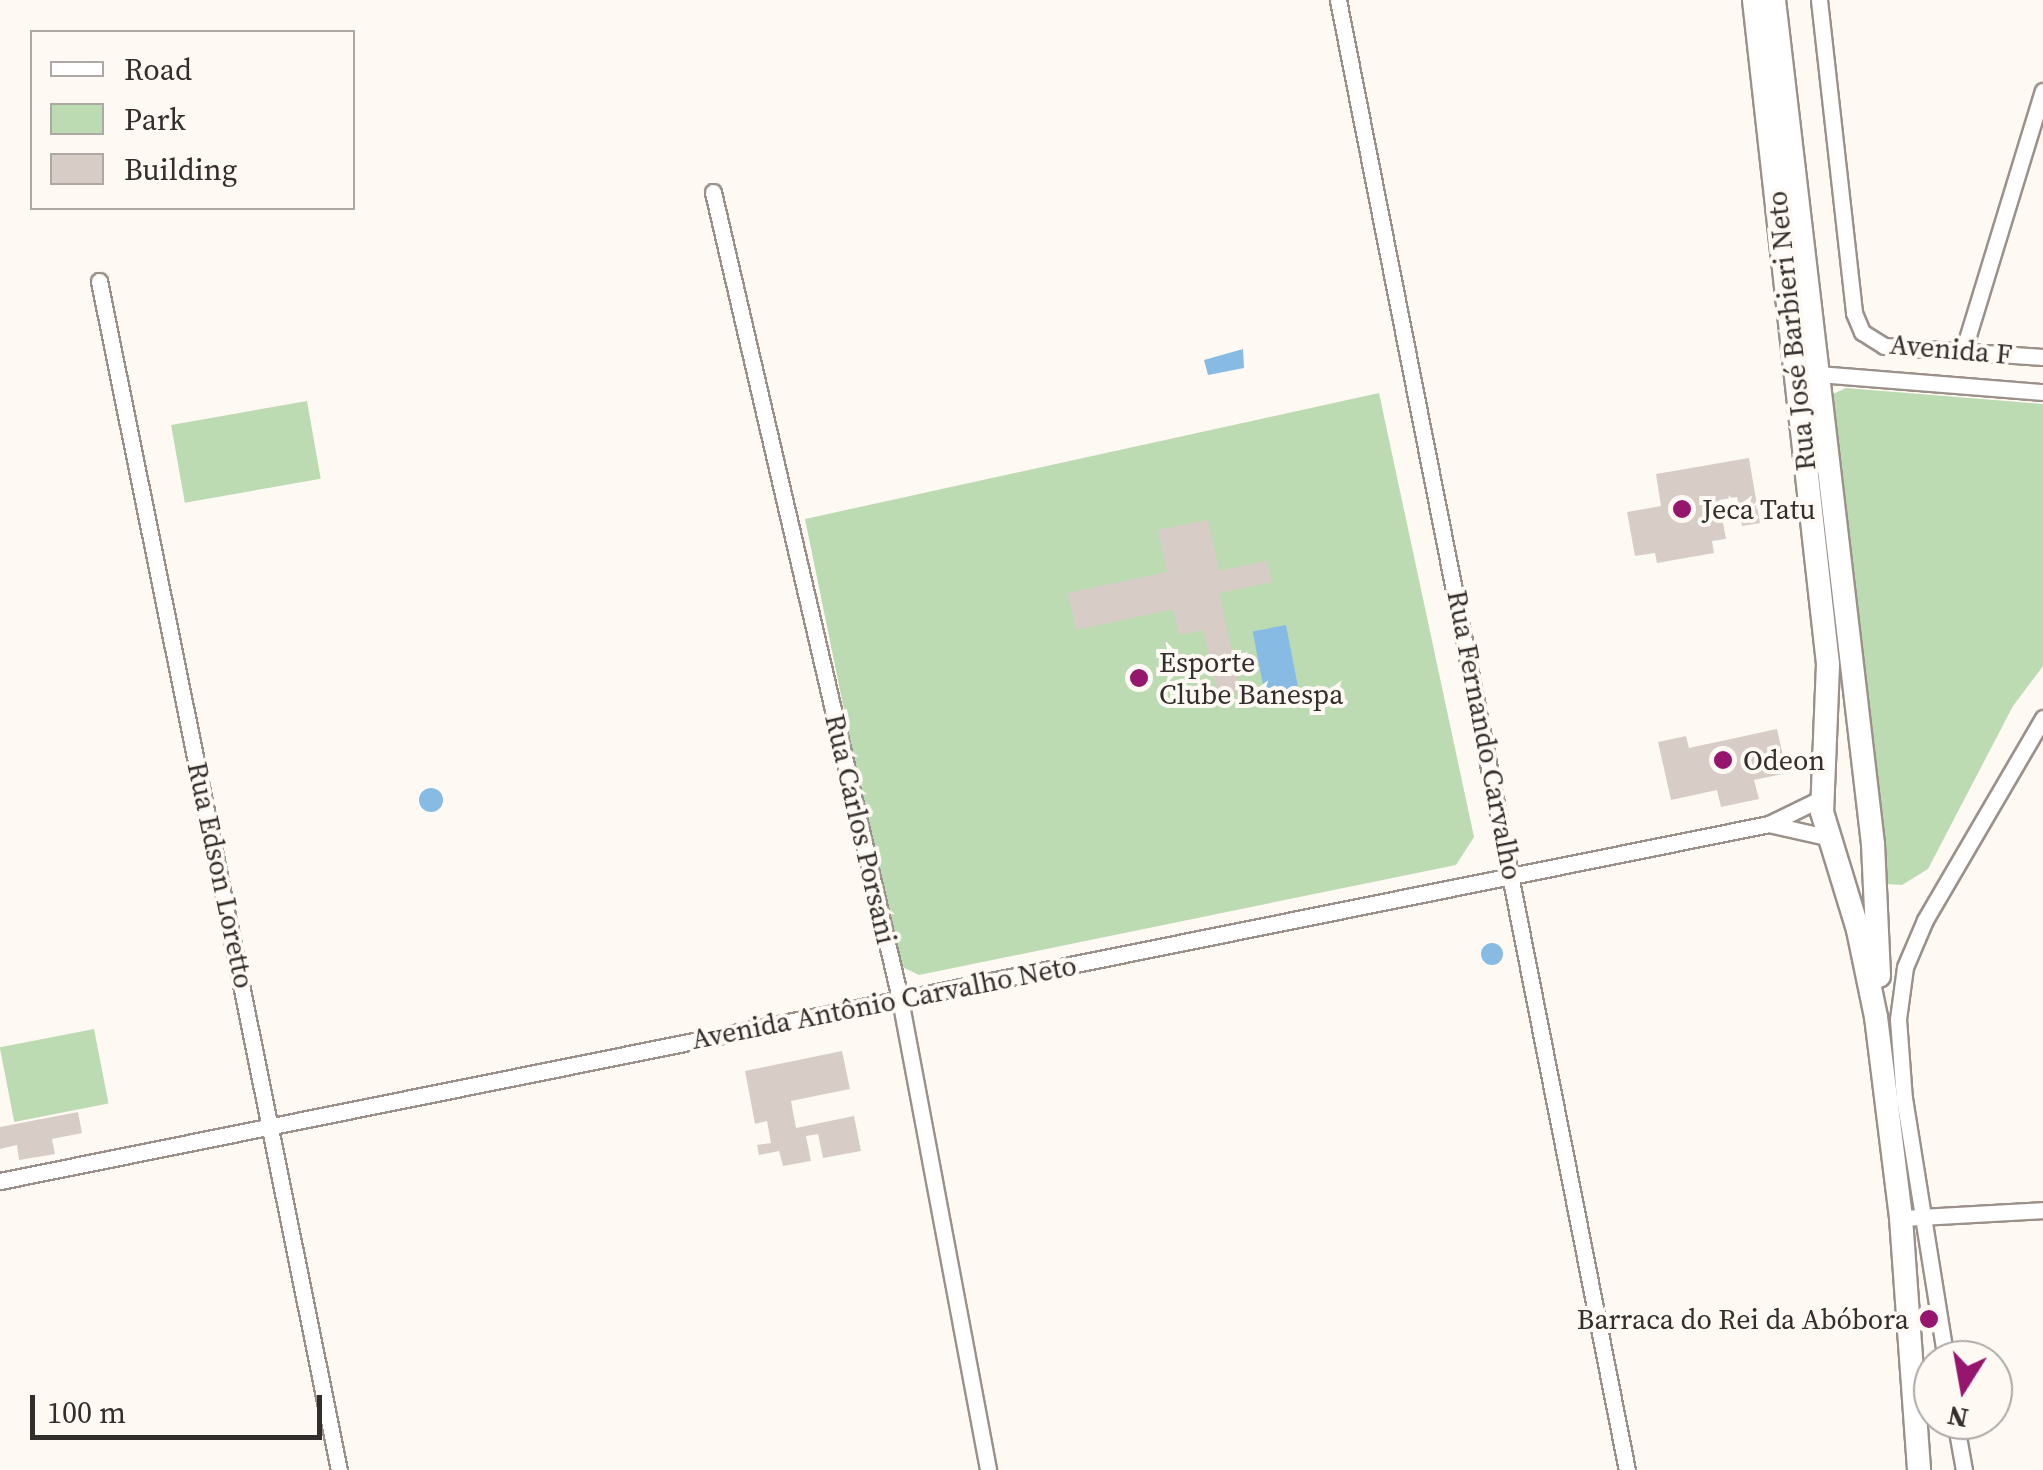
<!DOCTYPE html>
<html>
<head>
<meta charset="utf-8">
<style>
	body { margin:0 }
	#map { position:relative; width:2043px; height:1470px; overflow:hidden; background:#fff9f4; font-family:"Source Serif 4",serif }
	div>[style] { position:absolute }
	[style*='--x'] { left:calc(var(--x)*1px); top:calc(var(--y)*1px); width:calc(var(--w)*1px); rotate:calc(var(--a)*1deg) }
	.green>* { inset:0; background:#bddbb2; transform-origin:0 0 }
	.water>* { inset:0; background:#87bbe4; transform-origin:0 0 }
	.round { border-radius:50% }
	.building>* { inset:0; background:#d8ccc7 }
	.roads { filter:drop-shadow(2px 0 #9b918a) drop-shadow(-2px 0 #9b918a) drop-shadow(0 2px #9b918a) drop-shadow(0 -2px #9b918a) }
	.minor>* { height:15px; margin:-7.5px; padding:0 7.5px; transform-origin:7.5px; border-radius:7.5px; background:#fff }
	.secondary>* { height:22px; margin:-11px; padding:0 11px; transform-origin:11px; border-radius:11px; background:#fff }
	.dots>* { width:28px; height:28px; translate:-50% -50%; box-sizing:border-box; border:5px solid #fff9f4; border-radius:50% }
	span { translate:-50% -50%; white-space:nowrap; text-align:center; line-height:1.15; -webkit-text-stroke:8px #fff9f4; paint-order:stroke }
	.street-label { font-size:28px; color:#322e2b }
	.poi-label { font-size:28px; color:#322e2b }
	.left { translate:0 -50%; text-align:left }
	.right { translate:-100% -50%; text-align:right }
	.legend { position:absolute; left:30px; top:30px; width:325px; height:180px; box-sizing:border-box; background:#fff9f4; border:2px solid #ada8a4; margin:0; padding:12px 18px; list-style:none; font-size:30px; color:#322e2b }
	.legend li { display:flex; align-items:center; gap:20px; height:50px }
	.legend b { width:50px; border:2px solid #ada8a4 }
	.north { position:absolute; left:1913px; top:1340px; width:100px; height:100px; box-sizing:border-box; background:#fff9f4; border:2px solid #ada8a4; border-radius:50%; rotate:191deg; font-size:28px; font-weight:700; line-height:40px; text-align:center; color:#322e2b }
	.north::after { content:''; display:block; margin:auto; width:35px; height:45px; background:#96156d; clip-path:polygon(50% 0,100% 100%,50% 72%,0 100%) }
	.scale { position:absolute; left:30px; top:1395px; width:292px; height:45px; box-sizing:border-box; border:5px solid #322e2b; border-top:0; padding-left:12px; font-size:30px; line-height:35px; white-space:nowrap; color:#322e2b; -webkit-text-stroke:8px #fff9f4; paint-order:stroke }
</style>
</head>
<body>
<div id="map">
	<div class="green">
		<i style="clip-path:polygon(1846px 388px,2043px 404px,2043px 666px,2013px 706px,1928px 869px,1902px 885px,1887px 884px,1831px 408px,1833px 394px)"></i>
		<i style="clip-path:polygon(1379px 393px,1474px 837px,1456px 865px,919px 975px,896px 964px,805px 519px)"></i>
		<i style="left:307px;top:401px;width:79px;height:138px;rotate:80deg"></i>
		<i style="left:94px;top:1029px;width:76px;height:96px;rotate:79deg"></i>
	</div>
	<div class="water">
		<i style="clip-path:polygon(1243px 349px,1244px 368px,1208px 375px,1204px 360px)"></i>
		<i style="left:1286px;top:625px;width:74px;height:34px;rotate:79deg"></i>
		<i class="round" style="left:419px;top:788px;width:24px;height:24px"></i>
		<i class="round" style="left:1481px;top:943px;width:22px;height:22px"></i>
	</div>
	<div class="building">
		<i style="clip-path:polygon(1749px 458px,1760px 523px,1742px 526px,1737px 497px,1719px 500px,1726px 539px,1712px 541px,1714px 553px,1657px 563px,1655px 553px,1635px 556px,1627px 512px,1661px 506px,1656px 474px)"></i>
		<i style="clip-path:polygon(1208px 520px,1219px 571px,1267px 561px,1272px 582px,1219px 593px,1240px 690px,1218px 695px,1203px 630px,1179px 635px,1173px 609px,1076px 630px,1068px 593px,1167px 572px,1158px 530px)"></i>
		<i style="clip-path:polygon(1777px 729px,1787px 773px,1754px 780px,1759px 799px,1721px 807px,1717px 790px,1671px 800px,1658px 742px,1686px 736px,1689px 748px)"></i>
		<i style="clip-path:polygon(842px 1051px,850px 1089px,791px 1101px,796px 1128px,854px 1116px,861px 1151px,823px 1158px,818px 1134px,806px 1136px,811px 1161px,783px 1166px,779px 1151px,759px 1155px,757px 1145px,771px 1143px,767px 1121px,755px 1124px,745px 1071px)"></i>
		<i style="clip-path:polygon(78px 1112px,82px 1133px,52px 1139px,55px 1154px,19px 1160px,17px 1145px,0 1149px,0 1127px)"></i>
	</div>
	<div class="roads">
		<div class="minor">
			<i style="--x:1338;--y:0;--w:1498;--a:78.88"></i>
			<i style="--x:1819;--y:0;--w:315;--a:83.6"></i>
			<i style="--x:1854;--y:313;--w:21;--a:67"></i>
			<i style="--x:1862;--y:332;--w:26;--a:32"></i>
			<i style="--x:1884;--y:346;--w:159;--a:4"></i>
			<i style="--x:713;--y:192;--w:828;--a:76.95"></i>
			<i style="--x:900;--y:999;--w:479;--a:79.4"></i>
			<i style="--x:99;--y:281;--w:1213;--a:78.59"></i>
			<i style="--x:1963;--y:352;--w:273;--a:-73"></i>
			<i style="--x:1818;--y:374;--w:226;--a:4.6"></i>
			<i style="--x:1769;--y:824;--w:58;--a:12.8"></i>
			<i style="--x:0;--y:1181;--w:1805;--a:-11.41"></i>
			<i style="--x:1769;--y:824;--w:57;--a:-26.1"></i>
			<i style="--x:1901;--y:1218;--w:142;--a:-3.2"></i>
			<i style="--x:1946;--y:1360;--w:264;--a:-99.1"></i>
			<i style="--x:1904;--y:1099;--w:80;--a:-94.3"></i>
			<i style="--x:1898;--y:1019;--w:52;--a:-82.3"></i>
			<i style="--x:1905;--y:967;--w:51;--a:-66.9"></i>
			<i style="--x:1925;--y:920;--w:234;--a:-59.7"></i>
			<i style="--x:1955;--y:1420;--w:51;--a:79.8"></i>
		</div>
		<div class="secondary">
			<i style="--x:1754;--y:0;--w:668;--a:83.64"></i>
			<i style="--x:1828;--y:664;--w:148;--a:92.3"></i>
			<i style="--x:1822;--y:812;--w:123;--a:73"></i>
			<i style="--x:1858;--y:930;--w:89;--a:78.3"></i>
			<i style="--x:1876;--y:1017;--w:203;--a:82.9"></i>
			<i style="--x:1901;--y:1218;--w:253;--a:85.9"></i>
			<i style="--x:1774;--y:0;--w:850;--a:83.31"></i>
			<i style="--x:1873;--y:844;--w:132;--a:87.4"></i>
		</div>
	</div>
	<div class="dots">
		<i style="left:1682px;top:509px;background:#96156d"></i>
		<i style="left:1139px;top:678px;background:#96156d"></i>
		<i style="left:1723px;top:760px;background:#96156d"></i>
		<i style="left:1929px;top:1319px;background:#96156d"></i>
	</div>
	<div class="street-label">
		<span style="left:1791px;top:331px;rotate:-96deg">Rua José Barbieri Neto</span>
		<span style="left:1951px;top:349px;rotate:5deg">Avenida F</span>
		<span style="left:1485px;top:735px;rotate:79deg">Rua Fernando Carvalho</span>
		<span style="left:861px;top:829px;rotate:77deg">Rua Carlos Porsani</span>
		<span style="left:221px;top:875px;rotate:78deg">Rua Edson Loretto</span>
		<span style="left:884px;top:1002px;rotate:-11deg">Avenida Antônio Carvalho Neto</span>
	</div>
	<div class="poi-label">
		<span class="left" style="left:1702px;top:509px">Jeca Tatu</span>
		<span class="left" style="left:1159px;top:678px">Esporte<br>Clube Banespa</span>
		<span class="left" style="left:1743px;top:760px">Odeon</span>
		<span class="right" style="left:1909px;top:1319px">Barraca do Rei da Abóbora</span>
	</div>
	<ul class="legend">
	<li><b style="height:12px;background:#fff"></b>Road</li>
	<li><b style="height:28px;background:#bddbb2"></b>Park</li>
	<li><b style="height:28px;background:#d8ccc7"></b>Building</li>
	</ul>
	<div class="north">N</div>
	<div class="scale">100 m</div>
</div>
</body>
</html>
